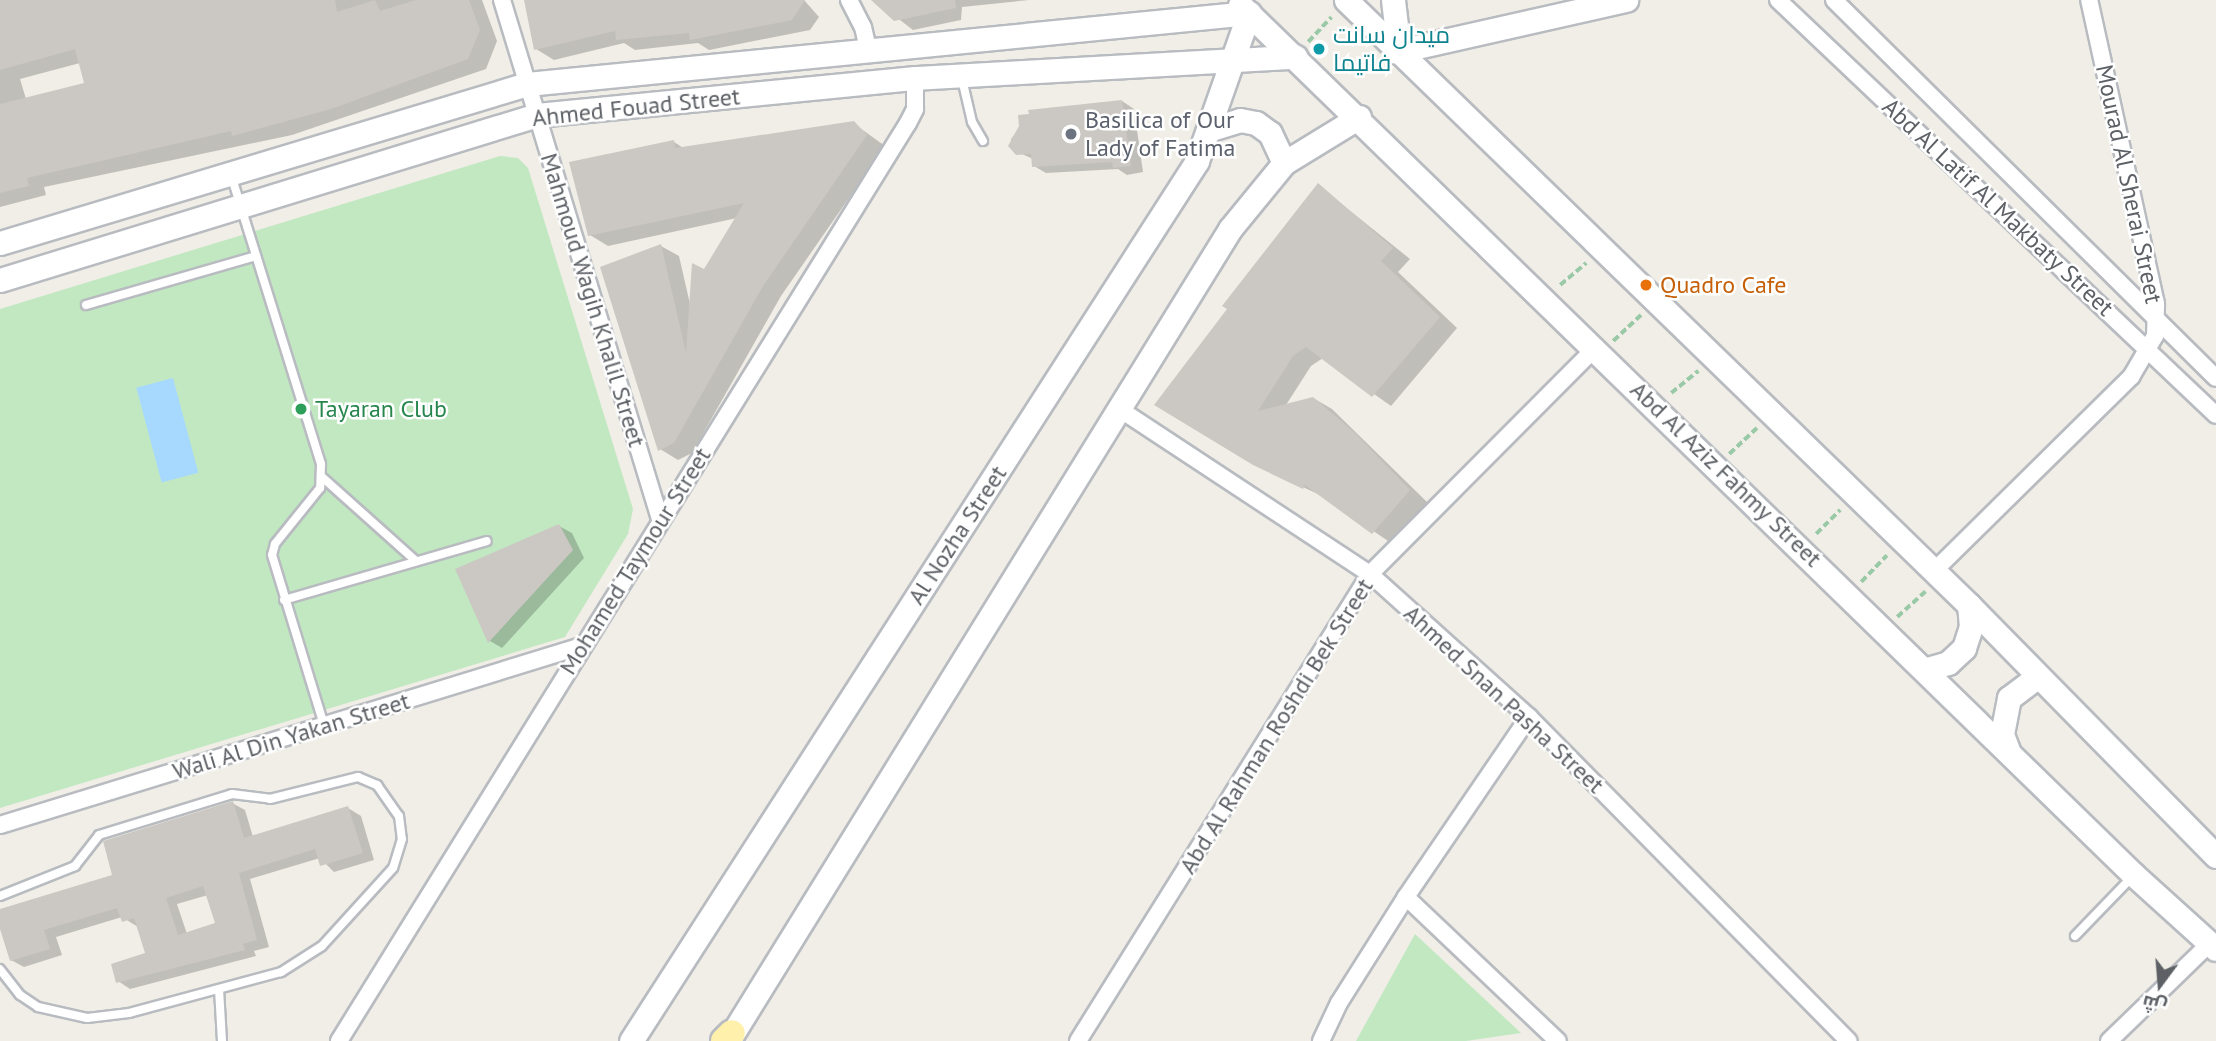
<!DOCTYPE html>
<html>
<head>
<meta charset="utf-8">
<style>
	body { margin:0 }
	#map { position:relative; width:2216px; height:1041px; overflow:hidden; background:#f0eee6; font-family:"PT Sans",Cairo,sans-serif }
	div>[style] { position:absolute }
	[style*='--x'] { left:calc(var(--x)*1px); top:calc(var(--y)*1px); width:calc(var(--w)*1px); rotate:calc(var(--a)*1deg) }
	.green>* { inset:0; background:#c2e8c2 }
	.water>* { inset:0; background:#a7d9ff; transform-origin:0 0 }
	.shadow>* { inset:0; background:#0003 }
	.building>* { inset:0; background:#cbc8c3 }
	.path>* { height:3.5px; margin-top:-1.75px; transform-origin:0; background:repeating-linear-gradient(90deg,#9ac9a7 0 7px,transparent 0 10.5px) }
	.roads { filter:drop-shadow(2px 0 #b8bbc0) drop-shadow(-2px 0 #b8bbc0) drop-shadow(0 2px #b8bbc0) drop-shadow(0 -2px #b8bbc0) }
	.lane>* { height:8px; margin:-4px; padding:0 4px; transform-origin:4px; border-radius:4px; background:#fff }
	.street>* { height:16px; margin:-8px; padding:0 8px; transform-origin:8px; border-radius:8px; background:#fff }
	.secondary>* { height:23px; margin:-11.5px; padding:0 11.5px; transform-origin:11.5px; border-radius:11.5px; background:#fff }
	.primary>* { height:26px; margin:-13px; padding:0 13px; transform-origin:13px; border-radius:13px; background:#fff1ac }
	.dots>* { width:19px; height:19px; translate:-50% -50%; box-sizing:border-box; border:4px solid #fff; border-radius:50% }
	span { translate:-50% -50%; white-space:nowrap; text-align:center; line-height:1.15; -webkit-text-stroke:5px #fff; paint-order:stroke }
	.culture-label { font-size:24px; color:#0d838f }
	.left { translate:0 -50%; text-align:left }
	.street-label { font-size:24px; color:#5d6166 }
	.worship-label { font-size:24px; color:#5b616d }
	.food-label { font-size:24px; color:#c56008 }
	.leisure-label { font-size:24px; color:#27864d }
	.north { position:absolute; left:2125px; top:950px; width:70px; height:70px; -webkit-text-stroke:5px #fff; paint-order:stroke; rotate:196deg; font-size:19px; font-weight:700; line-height:28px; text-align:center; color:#5d6166 }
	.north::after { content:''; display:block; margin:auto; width:24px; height:32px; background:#5d6166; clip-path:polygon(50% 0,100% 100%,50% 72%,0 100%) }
</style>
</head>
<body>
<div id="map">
	<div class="green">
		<i style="clip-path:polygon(500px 156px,518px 158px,528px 168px,633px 509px,628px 534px,565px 637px,0 808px,0 309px)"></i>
		<i style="clip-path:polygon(1415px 934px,1521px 1033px,1466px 1041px,1356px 1041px)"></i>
	</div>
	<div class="water">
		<i style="left:173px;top:378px;width:98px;height:38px;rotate:75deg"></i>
	</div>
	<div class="shadow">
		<i style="clip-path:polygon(evenodd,0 0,482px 0,497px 41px,486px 69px,292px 135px,44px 187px,46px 195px,0 207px,0 0,80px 63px,86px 84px,26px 99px,20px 79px,80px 63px)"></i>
		<i style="clip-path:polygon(525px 0,804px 0,819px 17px,810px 30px,709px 50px,698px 43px,635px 50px,624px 43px,554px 60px,536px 49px)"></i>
		<i style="clip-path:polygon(874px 0,1029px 0,962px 7px,961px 20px,913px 30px)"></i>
		<i style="clip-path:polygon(1122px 101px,1134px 109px,1143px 172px,1127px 175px,1118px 169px,1046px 173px,1034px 166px,1033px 159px,1013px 150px,1011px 139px,1021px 127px)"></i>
		<i style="clip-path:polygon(853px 123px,885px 146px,781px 296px,692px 453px,678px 460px,660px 449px,661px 246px,679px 256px,690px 304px,737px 218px,608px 246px,590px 235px,674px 142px,685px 149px)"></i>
		<i style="clip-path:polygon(1318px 185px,1410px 259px,1398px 272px,1457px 328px,1391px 406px,1323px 358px,1311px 366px,1286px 405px,1313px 398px,1332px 409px,1427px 502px,1391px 543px,1322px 496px,1254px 464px,1230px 309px)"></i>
		<i style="clip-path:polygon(559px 526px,572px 533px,584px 558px,502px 648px,490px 641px,457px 570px)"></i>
		<i style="clip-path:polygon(evenodd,232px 803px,245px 810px,253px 837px,348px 808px,361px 816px,374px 860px,334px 872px,320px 858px,250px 879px,269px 947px,254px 951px,256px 956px,130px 989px,118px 981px,147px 955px,138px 927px,122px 917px,56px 937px,62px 955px,24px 967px,11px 960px,0 911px,114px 876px,232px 803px,208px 895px,218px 924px,187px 934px,177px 904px,208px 895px)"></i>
	</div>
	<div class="building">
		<i style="clip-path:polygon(0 0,335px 0,337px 12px,375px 0,380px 11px,416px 0,469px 0,480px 30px,468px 59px,331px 109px,232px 136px,231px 131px,27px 178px,29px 186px,0 193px,0 104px,84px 83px,75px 49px,0 70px)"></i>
		<i style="clip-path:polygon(524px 0,805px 0,792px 20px,690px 40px,689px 33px,616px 40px,615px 31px,534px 50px)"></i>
		<i style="clip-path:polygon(871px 0,955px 0,956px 8px,894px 21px)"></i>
		<i style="clip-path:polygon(1122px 100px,1131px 166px,1113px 168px,1112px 162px,1032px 167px,1031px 154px,1016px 155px,1008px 146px,1019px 126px,1018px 115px,1029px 114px,1028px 110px)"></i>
		<i style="clip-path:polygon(854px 121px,867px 135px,763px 286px,674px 443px,658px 451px,600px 267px,661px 244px,686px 353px,692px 263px,704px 269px,744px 203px,588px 236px,569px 162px,674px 140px,675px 148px)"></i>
		<i style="clip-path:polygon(1318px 183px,1393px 248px,1381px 261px,1440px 317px,1372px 397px,1306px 347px,1293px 356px,1258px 411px,1313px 397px,1354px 432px,1410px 490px,1372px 534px,1305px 485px,1303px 489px,1253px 465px,1154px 405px,1227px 309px,1222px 306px)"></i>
		<i style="clip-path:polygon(559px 524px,573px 550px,488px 643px,455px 569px)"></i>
		<i style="clip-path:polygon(evenodd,233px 801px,244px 838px,348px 806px,363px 853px,320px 866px,315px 849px,239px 873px,257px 940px,243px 944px,245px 950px,116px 983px,111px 964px,145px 953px,134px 918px,122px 922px,117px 908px,44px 930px,50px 949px,10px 961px,0 929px,0 909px,112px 875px,103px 841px,233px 801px,203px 886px,215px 923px,178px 935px,166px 898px,203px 886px)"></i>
	</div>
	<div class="path">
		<i style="--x:1308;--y:42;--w:34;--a:-47"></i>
		<i style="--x:1560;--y:285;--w:34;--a:-40"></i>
		<i style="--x:1613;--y:341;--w:38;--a:-43"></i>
		<i style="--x:1671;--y:393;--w:35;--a:-39"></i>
		<i style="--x:1729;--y:454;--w:38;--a:-43"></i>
		<i style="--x:1816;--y:534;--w:34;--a:-45"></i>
		<i style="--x:1861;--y:582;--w:37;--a:-46"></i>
		<i style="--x:1897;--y:617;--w:38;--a:-42"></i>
	</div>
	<div class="roads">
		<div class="lane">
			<i style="--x:962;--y:79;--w:44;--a:76.9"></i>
			<i style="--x:972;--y:122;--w:22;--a:60"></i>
			<i style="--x:231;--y:175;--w:303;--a:72.7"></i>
			<i style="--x:321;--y:464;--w:24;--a:92"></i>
			<i style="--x:320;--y:488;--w:72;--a:128.8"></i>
			<i style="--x:275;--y:544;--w:11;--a:105"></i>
			<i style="--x:272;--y:555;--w:178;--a:73"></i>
			<i style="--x:86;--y:305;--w:177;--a:-16.1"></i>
			<i style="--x:322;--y:477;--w:126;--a:41.8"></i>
			<i style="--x:284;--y:600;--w:211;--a:-16.2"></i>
			<i style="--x:0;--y:896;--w:81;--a:-21.8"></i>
			<i style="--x:75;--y:866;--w:39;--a:-52"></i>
			<i style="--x:99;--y:835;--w:139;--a:-17.1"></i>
			<i style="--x:232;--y:794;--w:38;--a:7"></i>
			<i style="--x:270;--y:799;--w:91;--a:-14"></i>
			<i style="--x:358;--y:777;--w:21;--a:23"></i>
			<i style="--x:377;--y:785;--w:38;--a:55"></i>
			<i style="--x:399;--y:816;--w:23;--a:83"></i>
			<i style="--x:402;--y:839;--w:30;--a:107"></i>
			<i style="--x:393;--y:868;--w:105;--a:132.3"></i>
			<i style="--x:322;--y:946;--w:49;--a:147.6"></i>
			<i style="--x:281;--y:972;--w:157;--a:164.9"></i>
			<i style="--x:129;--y:1013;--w:42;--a:173.2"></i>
			<i style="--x:87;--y:1018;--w:50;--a:-167.3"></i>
			<i style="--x:38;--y:1007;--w:22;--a:-146"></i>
			<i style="--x:20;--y:995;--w:33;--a:-128"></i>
			<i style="--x:2075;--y:936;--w:85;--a:-46"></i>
			<i style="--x:219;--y:989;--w:52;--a:86.7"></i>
		</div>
		<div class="street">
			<i style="--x:502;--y:0;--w:543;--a:73.07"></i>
			<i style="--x:849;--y:0;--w:30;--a:63"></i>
			<i style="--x:863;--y:27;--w:23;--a:77"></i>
			<i style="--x:1778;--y:0;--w:603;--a:43.46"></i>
			<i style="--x:1834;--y:0;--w:537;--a:44.7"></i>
			<i style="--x:1118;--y:408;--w:302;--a:33.4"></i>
			<i style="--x:1370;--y:574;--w:214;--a:42"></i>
			<i style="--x:1529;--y:717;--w:455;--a:45.4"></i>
			<i style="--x:1933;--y:572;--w:278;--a:-44.6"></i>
			<i style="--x:2131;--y:377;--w:48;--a:-59.7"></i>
			<i style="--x:2155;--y:336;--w:32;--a:-88"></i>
			<i style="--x:2156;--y:304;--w:311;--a:-102.4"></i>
			<i style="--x:0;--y:825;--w:609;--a:-17.1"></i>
			<i style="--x:1406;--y:897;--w:209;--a:43.5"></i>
			<i style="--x:339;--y:1041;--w:1080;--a:-58.21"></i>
			<i style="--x:908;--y:123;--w:16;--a:-63"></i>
			<i style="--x:915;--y:109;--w:31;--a:-90"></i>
			<i style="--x:1078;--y:1041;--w:551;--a:-57.98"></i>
			<i style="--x:1370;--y:574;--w:320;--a:-45.1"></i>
			<i style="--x:1321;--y:1041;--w:42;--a:-64.7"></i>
			<i style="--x:1339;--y:1003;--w:125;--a:-57.7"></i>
			<i style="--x:1406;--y:897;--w:218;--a:-55.7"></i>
			<i style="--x:2109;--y:1041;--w:141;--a:-44.1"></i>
		</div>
		<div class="secondary">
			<i style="--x:1346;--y:0;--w:868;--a:44.16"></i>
			<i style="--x:1969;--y:605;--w:352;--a:45.5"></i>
			<i style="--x:1393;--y:0;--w:51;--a:83.3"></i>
			<i style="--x:1399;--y:51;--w:233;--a:-12.7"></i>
			<i style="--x:1240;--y:5;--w:1247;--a:44.22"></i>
			<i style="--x:2134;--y:875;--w:110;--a:42.1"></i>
			<i style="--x:1211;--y:129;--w:30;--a:-17"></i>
			<i style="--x:1240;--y:120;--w:16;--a:11"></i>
			<i style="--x:1256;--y:123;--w:17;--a:36"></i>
			<i style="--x:1270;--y:133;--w:33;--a:65"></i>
			<i style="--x:0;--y:243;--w:550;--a:-16.79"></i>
			<i style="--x:527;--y:84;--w:725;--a:-5.62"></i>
			<i style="--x:1249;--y:13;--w:157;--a:109.4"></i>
			<i style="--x:1197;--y:161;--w:1046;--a:122.75"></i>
			<i style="--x:0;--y:280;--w:562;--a:-17.08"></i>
			<i style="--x:537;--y:115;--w:380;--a:-5.6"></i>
			<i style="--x:915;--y:78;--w:381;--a:-3.2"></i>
			<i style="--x:1927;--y:669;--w:22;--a:-16"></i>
			<i style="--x:1948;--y:663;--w:22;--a:-43"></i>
			<i style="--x:1964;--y:648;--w:22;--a:-72"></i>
			<i style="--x:1971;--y:627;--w:22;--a:-95"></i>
			<i style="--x:2008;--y:750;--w:17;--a:-111"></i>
			<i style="--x:2002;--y:734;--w:37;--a:-79"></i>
			<i style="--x:2009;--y:698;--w:36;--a:-37"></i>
			<i style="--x:728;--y:1041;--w:955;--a:-58.27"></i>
			<i style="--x:1230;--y:229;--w:85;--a:-50.7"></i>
			<i style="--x:1284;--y:163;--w:88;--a:-31.5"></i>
		</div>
		<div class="primary">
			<i style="--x:724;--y:1041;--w:11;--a:-45"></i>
		</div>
	</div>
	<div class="dots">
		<i style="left:1319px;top:49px;background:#0f9aa8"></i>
		<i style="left:1071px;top:134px;background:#6b7280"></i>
		<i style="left:1646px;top:285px;background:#e8710a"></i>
		<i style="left:301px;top:409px;background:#2e9e5b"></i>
	</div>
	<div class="culture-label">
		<span class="left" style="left:1333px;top:49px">ميدان سانت<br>فاتيما</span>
	</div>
	<div class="street-label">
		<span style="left:636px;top:107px;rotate:-6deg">Ahmed Fouad Street</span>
		<span style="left:2129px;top:184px;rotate:78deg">Mourad Al Sherai Street</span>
		<span style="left:1998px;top:207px;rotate:43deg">Abd Al Latif Al Makbaty Street</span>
		<span style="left:593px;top:300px;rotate:73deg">Mahmoud Wagih Khalil Street</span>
		<span style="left:1726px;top:474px;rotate:44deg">Abd Al Aziz Fahmy Street</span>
		<span style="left:957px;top:535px;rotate:-57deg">Al Nozha Street</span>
		<span style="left:635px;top:561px;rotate:-58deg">Mohamed Taymour Street</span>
		<span style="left:1504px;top:699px;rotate:43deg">Ahmed Snan Pasha Street</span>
		<span style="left:1276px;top:726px;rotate:-58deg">Abd Al Rahman Roshdi Bek Street</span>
		<span style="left:291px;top:736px;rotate:-17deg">Wali Al Din Yakan Street</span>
	</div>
	<div class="worship-label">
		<span class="left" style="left:1085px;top:134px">Basilica of Our<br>Lady of Fatima</span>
	</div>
	<div class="food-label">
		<span class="left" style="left:1660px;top:285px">Quadro Cafe</span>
	</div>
	<div class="leisure-label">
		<span class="left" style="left:315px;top:409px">Tayaran Club</span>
	</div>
	<div class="north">ش</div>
</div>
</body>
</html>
